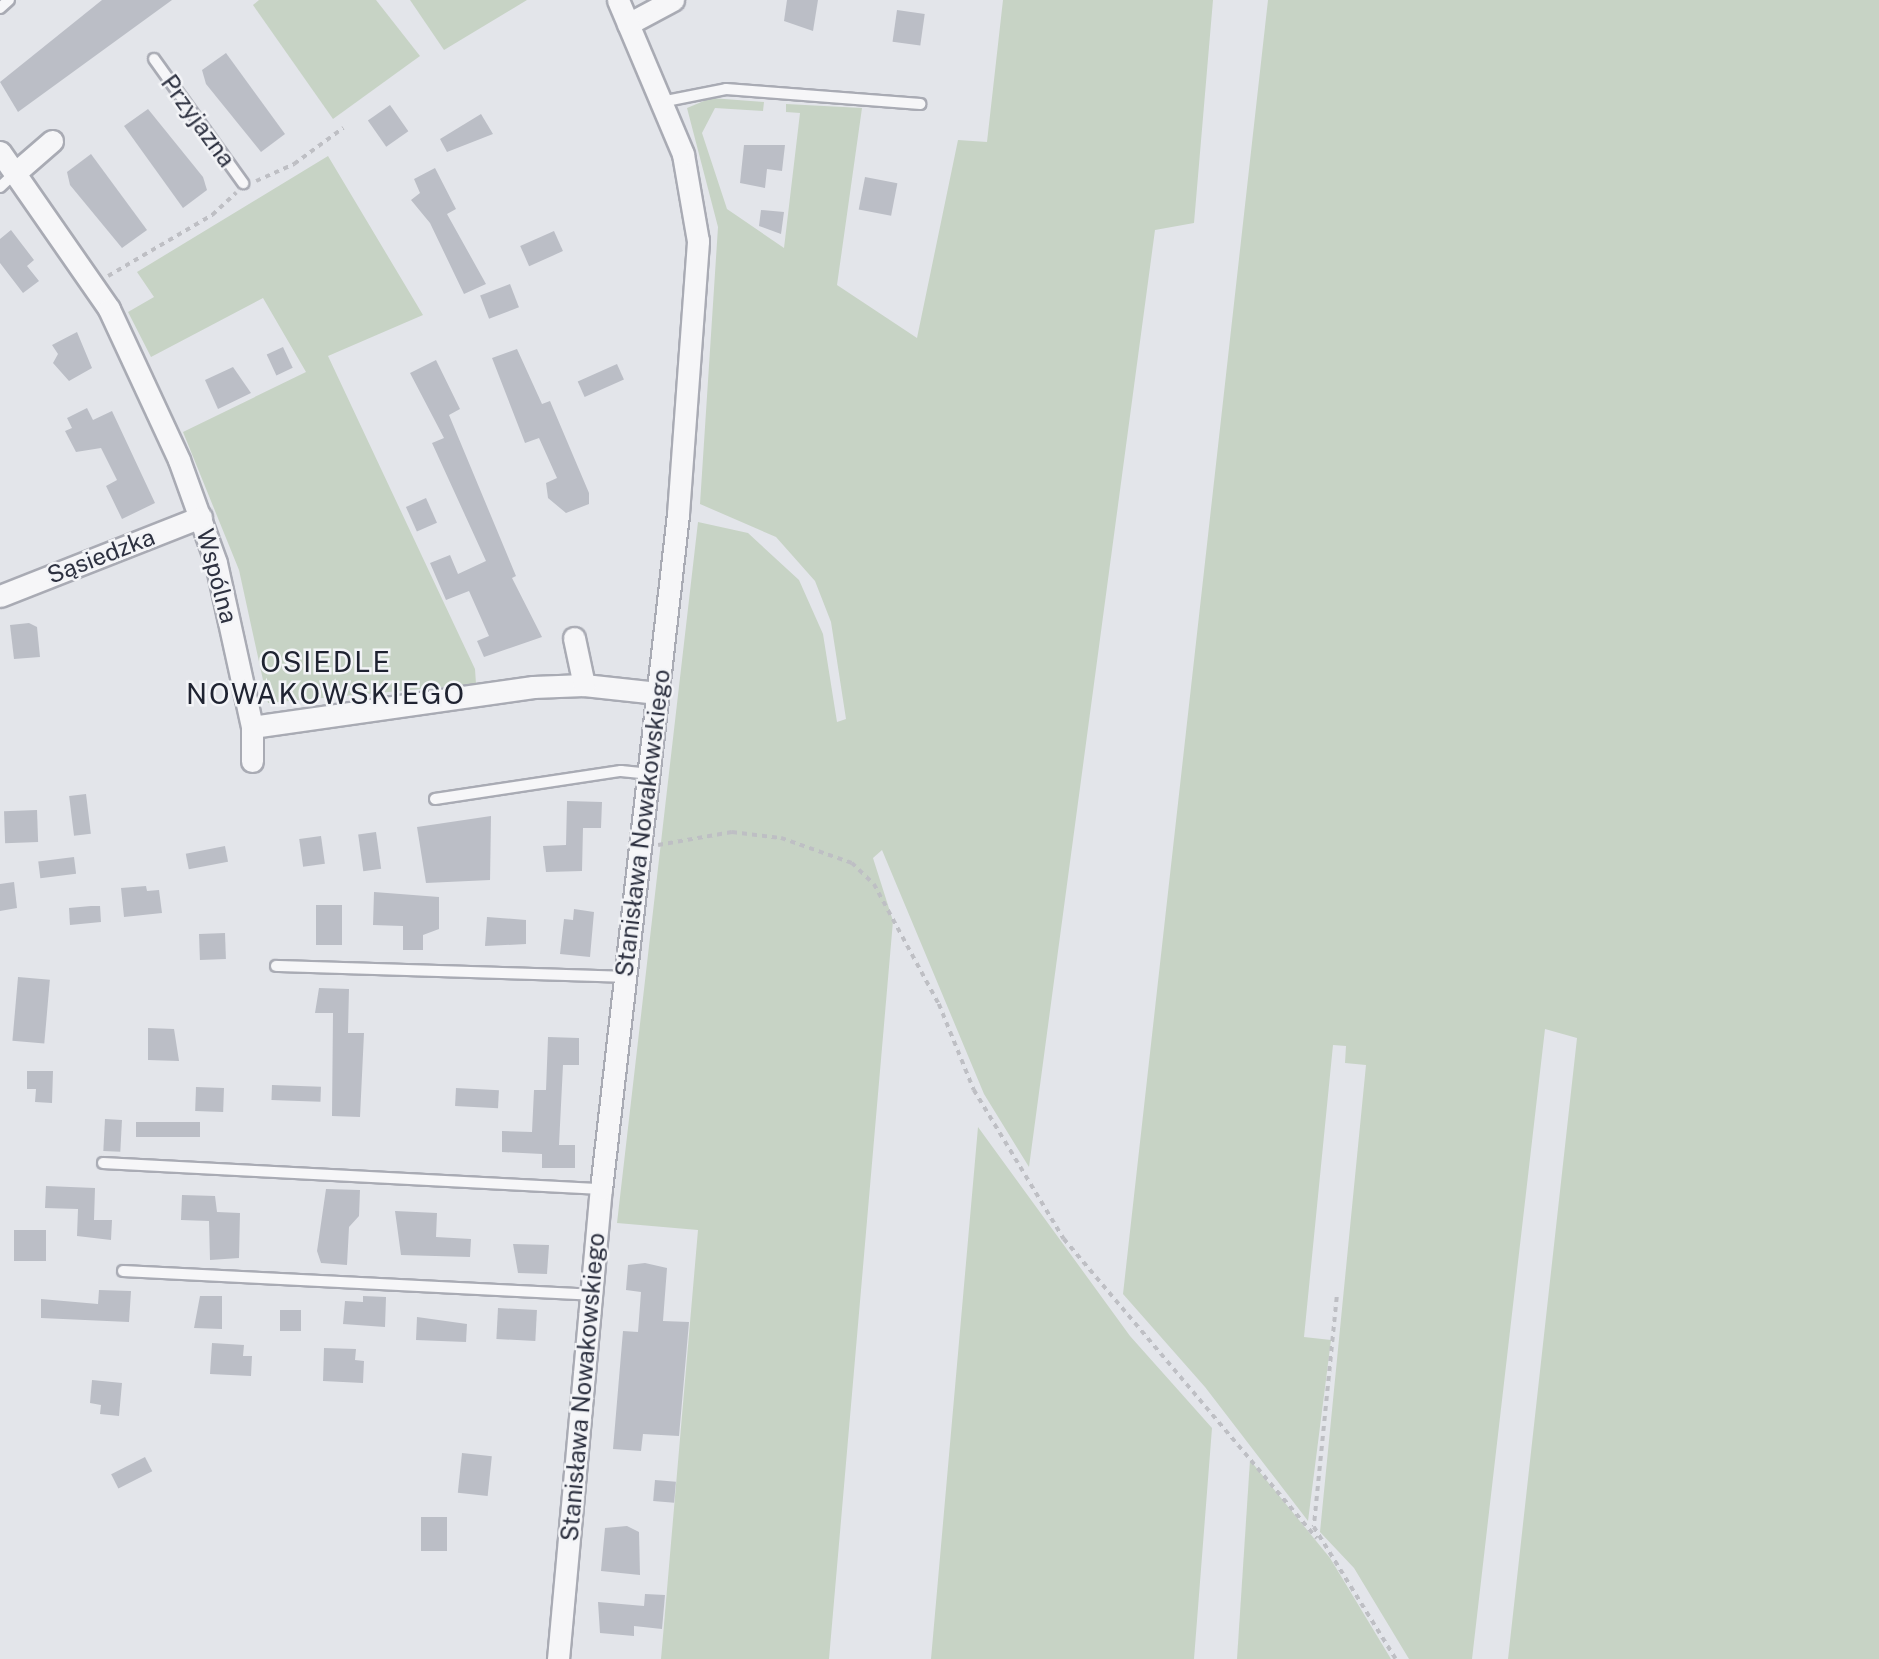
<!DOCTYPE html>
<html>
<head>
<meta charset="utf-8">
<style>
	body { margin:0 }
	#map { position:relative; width:1879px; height:1659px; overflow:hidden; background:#e3e5ea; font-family:"Public Sans",sans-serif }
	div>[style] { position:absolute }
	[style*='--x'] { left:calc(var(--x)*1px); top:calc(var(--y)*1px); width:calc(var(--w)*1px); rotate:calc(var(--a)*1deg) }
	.green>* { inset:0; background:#c7d3c5 }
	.building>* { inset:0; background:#bbbec6; transform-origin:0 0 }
	.path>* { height:3.5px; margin-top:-1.75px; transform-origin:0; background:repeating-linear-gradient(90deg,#bebfc4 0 5px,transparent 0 10px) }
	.roads { filter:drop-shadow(2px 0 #a9abb4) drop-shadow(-2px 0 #a9abb4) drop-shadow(0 2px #a9abb4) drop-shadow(0 -2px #a9abb4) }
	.lane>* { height:10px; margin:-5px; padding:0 5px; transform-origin:5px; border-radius:5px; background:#f6f6f8 }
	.street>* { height:21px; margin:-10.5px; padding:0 10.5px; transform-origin:10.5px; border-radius:10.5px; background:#f6f6f8 }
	span { translate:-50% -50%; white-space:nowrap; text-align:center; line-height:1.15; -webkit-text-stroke:5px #f3f4f7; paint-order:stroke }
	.street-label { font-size:24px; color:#2d3140 }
	.quarter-label { font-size:28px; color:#1f2331; letter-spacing:2px }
</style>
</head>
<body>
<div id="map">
	<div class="green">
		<i style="clip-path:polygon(259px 0,376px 0,420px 56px,333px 119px,253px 5px)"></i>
		<i style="clip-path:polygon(410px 0,527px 0,444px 50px)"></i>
		<i style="clip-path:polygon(1003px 0,1213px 0,1194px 223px,1155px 230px,1029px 1167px,984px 1094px,882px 850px,873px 858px,893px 921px,829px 1659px,661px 1659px,698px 1230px,617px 1223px,698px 522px,748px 533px,799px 580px,823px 634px,837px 722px,846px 719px,831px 622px,815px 581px,776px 537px,700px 504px,718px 227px,687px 108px,711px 98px,764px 102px,763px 111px,715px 108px,702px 133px,727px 209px,784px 248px,800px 113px,786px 112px,786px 104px,862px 108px,837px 285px,917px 338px,958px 140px,987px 142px)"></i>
		<i style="clip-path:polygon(1268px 0,1879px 0,1879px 1659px,1508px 1659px,1577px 1038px,1545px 1029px,1472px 1659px,1409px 1659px,1354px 1568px,1320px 1532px,1366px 1065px,1345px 1063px,1346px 1046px,1333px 1045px,1304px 1337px,1331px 1340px,1308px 1521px,1205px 1387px,1123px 1294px)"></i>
		<i style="clip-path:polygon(328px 156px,423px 315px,328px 356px,475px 669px,476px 684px,268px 703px,239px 570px,183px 432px,306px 372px,263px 298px,151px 357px,128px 312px,154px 297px,137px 272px)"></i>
		<i style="clip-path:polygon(978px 1127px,1130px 1336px,1212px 1428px,1194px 1659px,931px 1659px)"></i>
		<i style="clip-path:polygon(1250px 1460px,1330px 1558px,1391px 1659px,1237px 1659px)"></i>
	</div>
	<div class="building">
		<i style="clip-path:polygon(102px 0,172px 0,18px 112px,0 82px)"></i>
		<i style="clip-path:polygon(787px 0,818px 0,813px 31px,784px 21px)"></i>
		<i style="left:897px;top:10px;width:28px;height:32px;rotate:8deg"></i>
		<i style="clip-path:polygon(226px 53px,285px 134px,261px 152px,206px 84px,202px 70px)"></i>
		<i style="left:390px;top:105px;width:32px;height:27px;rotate:55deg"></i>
		<i style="clip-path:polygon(148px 109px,203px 177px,207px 190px,183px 208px,124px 126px)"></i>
		<i style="clip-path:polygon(481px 114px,493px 134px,447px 152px,440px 139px)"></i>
		<i style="clip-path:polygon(744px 145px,785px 145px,782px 171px,767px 169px,765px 188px,740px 183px)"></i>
		<i style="clip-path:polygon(91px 154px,147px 230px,122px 248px,70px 185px,67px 172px)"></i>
		<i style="clip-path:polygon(435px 168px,456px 209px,447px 214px,486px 284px,464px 294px,430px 223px,411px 200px,420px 193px,414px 179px)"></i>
		<i style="left:865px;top:177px;width:33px;height:33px;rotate:11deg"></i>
		<i style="clip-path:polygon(761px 210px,784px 212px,781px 234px,759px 226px)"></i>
		<i style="clip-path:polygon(11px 230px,34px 260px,27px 266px,39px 281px,23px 293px,0 263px,0 239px)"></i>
		<i style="left:554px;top:231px;width:22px;height:37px;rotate:66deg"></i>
		<i style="left:510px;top:284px;width:25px;height:32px;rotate:69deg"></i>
		<i style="clip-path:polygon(77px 332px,92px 368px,69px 381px,53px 363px,58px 354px,52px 345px)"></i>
		<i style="left:283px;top:347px;width:23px;height:18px;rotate:65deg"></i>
		<i style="clip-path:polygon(517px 349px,542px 404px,550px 401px,589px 493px,589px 504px,566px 513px,548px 498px,546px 483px,557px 478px,539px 438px,525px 443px,492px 358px)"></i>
		<i style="clip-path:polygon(436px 360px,460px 409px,449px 415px,516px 576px,512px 578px,542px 637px,484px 657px,477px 641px,489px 636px,469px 591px,446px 600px,430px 563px,450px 555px,458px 574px,486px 561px,432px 443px,444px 438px,410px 373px)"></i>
		<i style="left:617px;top:364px;width:17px;height:43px;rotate:66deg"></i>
		<i style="clip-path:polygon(233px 367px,251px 393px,218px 409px,205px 380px)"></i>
		<i style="clip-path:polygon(87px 408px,93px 420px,112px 411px,155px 503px,122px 519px,106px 486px,117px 480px,101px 448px,76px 452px,65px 431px,72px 428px,67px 418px)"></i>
		<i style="left:426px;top:498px;width:27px;height:22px;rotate:66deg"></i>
		<i style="clip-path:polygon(29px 623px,37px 627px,40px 657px,14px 659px,10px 625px)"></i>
		<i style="left:86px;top:794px;width:40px;height:17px;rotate:83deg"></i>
		<i style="clip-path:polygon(567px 801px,602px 802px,601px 828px,583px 828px,582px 871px,546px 872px,543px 846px,566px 845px)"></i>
		<i style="left:37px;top:810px;width:32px;height:33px;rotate:88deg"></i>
		<i style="clip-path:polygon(491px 816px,490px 880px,426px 883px,417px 827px)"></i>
		<i style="left:376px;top:832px;width:37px;height:18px;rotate:82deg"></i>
		<i style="left:321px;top:836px;width:28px;height:22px;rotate:82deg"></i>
		<i style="left:225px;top:846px;width:16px;height:40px;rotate:79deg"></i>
		<i style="left:74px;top:857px;width:17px;height:36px;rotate:83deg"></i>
		<i style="clip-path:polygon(14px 882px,17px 908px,0 911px,0 884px)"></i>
		<i style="clip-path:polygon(146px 886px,147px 891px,159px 890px,162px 913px,124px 917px,121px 888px)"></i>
		<i style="clip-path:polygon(374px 892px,439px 897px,439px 929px,423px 935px,423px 950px,403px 950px,403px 926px,373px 925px)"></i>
		<i style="left:316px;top:905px;width:26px;height:40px"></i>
		<i style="clip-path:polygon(91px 906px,100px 906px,101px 922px,70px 925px,69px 908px)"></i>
		<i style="clip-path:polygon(574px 909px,594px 912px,590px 957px,560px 954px,564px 919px,573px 920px)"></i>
		<i style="clip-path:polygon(487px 917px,526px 920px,526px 944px,485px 946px)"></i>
		<i style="left:225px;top:933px;width:26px;height:26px;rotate:88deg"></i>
		<i style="left:18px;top:977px;width:32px;height:64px;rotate:5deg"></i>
		<i style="clip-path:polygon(319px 988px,349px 989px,348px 1033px,364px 1033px,360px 1117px,332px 1116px,333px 1013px,315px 1013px)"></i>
		<i style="clip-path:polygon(148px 1028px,174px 1029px,179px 1061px,148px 1060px)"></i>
		<i style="clip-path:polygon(548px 1037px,579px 1038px,579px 1065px,563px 1065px,559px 1145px,575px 1145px,575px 1168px,542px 1168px,542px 1154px,502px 1152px,502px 1131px,532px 1132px,534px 1090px,546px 1090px)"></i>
		<i style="clip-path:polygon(27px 1071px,53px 1071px,52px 1103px,35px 1102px,36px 1089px,27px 1089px)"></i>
		<i style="left:272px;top:1085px;width:49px;height:15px;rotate:2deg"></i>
		<i style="left:196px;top:1087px;width:28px;height:24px;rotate:2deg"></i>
		<i style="left:456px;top:1088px;width:43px;height:18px;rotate:3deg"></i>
		<i style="left:105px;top:1119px;width:17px;height:32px;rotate:3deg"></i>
		<i style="left:136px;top:1122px;width:64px;height:15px"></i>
		<i style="clip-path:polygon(46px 1186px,95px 1188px,94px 1220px,112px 1220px,111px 1240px,77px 1236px,78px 1209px,45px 1208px)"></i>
		<i style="clip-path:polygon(326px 1189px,360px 1190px,359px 1216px,349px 1227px,347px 1265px,321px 1263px,317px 1251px)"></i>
		<i style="clip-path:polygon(182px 1195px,215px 1196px,217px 1212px,240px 1213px,239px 1258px,210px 1260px,209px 1221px,181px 1220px)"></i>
		<i style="clip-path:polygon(395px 1211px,437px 1213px,436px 1237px,471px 1239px,470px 1257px,401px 1255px)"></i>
		<i style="left:14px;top:1230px;width:32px;height:31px"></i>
		<i style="clip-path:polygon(513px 1244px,549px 1245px,547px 1274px,518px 1273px)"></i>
		<i style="clip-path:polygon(645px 1263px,667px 1268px,663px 1321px,689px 1322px,679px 1436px,643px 1434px,641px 1451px,613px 1449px,623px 1331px,638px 1332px,641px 1292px,626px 1290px,628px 1265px)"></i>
		<i style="clip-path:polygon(99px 1290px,131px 1291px,129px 1322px,41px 1318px,41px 1299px,98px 1304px)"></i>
		<i style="clip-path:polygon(200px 1296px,222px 1296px,222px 1329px,194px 1328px)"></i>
		<i style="clip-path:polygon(363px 1296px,386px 1297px,385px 1327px,343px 1324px,345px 1301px,363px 1302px)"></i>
		<i style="left:498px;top:1308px;width:39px;height:31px;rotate:3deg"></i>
		<i style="left:280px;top:1310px;width:21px;height:21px"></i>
		<i style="clip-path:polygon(417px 1317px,467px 1324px,466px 1342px,416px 1340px)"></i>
		<i style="clip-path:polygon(212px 1343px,244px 1345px,243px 1356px,252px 1356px,251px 1376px,210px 1374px)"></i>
		<i style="clip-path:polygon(324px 1348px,356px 1349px,355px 1360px,364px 1361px,363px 1383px,323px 1381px)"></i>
		<i style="clip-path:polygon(92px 1380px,122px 1383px,119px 1416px,100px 1414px,101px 1405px,90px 1403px)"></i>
		<i style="left:462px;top:1453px;width:30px;height:40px;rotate:6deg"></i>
		<i style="left:145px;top:1457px;width:16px;height:38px;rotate:63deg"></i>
		<i style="left:655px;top:1480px;width:21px;height:21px;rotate:5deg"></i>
		<i style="left:421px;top:1517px;width:26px;height:34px"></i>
		<i style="clip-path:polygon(627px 1526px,639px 1532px,640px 1575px,601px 1571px,605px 1528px)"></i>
		<i style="clip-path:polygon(645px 1594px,665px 1595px,662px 1629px,634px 1626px,634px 1636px,600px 1633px,598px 1602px,644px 1606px)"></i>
	</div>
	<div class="path">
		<i style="--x:256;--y:181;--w:42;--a:-24.1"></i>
		<i style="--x:294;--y:164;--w:61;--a:-36.3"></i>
		<i style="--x:108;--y:276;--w:121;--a:-30.4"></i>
		<i style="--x:212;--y:215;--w:33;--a:-43"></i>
		<i style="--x:658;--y:845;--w:75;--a:-10"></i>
		<i style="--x:732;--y:832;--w:49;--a:7"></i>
		<i style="--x:781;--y:838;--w:75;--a:19.4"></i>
		<i style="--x:852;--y:863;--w:30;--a:44"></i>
		<i style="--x:874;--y:884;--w:136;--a:61.6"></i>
		<i style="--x:939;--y:1004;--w:93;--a:67.9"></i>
		<i style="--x:974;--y:1090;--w:174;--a:58.9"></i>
		<i style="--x:1064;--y:1239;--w:392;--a:49.8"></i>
		<i style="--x:1337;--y:1297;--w:231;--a:95.7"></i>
		<i style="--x:1314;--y:1527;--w:155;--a:58.2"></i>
	</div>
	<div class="roads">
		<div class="lane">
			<i style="--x:0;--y:8;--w:12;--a:-42"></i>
			<i style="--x:154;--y:59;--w:153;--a:54.3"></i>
			<i style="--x:661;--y:102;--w:66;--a:-11.3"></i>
			<i style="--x:726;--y:89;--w:195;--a:4.4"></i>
			<i style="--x:0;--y:187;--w:21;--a:-43"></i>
			<i style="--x:435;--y:799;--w:188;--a:-8.6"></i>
			<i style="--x:621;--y:771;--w:27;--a:6"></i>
			<i style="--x:276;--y:966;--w:349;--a:1.8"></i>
			<i style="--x:103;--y:1163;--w:499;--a:3"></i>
			<i style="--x:123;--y:1271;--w:469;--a:2.9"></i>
		</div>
		<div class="street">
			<i style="--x:628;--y:24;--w:51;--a:-28.1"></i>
			<i style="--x:0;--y:152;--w:191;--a:55.2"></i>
			<i style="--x:109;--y:309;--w:166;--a:65.1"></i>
			<i style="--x:179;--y:460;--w:109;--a:70.2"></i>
			<i style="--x:216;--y:563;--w:168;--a:77.6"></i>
			<i style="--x:252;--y:727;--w:284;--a:-8.1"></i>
			<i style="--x:533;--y:687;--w:51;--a:-2.2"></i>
			<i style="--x:584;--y:685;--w:74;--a:6.2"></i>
			<i style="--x:15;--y:173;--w:49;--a:-40.9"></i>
			<i style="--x:0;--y:596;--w:216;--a:-21.5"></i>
			<i style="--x:574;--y:638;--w:48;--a:78"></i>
			<i style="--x:252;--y:761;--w:34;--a:-90"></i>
			<i style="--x:558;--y:1659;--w:472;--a:-84.8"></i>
			<i style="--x:601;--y:1189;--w:679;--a:-83.49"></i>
			<i style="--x:678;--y:514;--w:274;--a:-85.8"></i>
			<i style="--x:698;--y:241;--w:88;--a:-99.8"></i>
			<i style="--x:683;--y:154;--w:167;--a:-112.9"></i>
		</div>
	</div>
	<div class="street-label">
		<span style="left:198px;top:121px;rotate:54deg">Przyjazna</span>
		<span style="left:101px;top:556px;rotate:-21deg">Sąsiedzka</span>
		<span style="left:217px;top:576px;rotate:75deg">Wspólna</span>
		<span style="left:643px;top:823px;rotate:-83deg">Stanisława Nowakowskiego</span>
		<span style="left:583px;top:1387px;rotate:-85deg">Stanisława Nowakowskiego</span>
	</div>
	<div class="quarter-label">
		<span style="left:326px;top:678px">OSIEDLE<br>NOWAKOWSKIEGO</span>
	</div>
</div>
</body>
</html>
